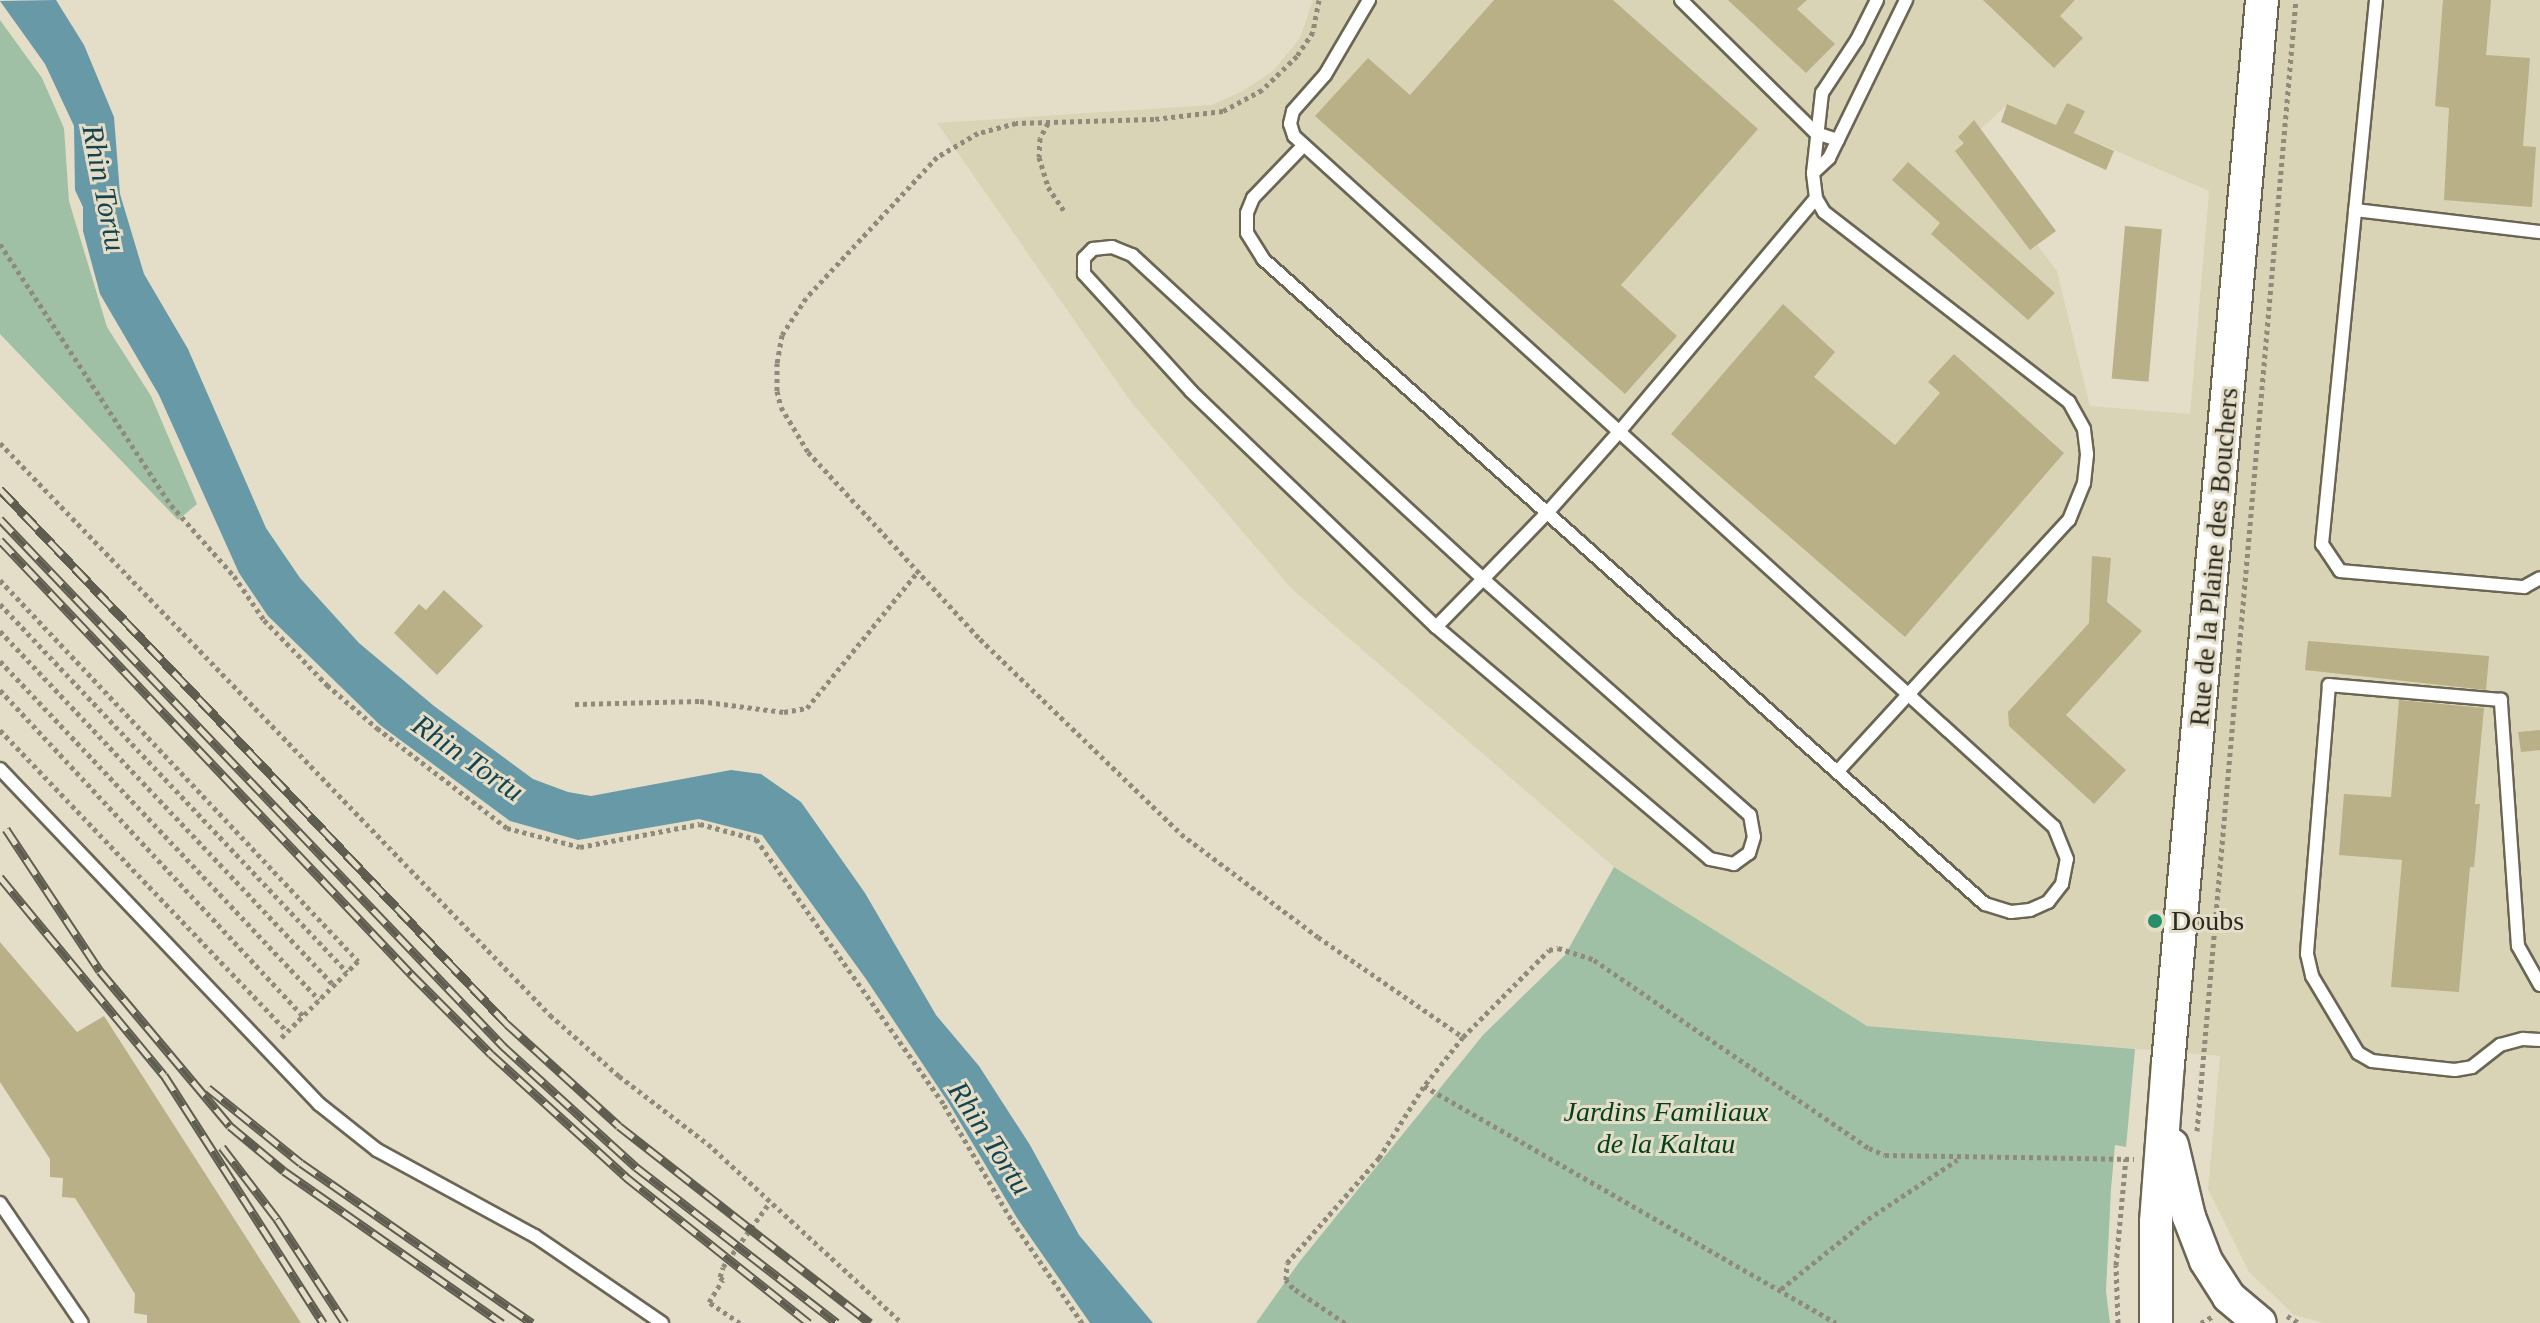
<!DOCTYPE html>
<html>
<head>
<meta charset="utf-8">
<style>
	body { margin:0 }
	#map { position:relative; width:2540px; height:1323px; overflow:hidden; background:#e4dec9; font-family:Georgia,serif }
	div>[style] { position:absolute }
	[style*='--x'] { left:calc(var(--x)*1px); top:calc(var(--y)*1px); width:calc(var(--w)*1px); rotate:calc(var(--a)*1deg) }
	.built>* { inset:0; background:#dad4b7 }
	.green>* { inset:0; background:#a0c0a6 }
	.water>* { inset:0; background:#6899a7 }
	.building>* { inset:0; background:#bab087; transform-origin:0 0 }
	.path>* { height:5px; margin-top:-2.5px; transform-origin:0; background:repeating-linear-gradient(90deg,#8f8b7c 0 4px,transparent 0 8px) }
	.roads { filter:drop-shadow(2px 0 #6b6654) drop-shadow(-2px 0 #6b6654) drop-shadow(0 2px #6b6654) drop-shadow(0 -2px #6b6654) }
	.lane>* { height:12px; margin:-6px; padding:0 6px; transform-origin:6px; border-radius:6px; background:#fff }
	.secondary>* { height:32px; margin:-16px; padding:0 16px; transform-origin:16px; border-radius:16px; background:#fff }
	.rail>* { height:9px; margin-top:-4.5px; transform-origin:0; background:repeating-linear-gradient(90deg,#e4dec9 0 18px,#5f5c50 0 36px); box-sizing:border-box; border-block:2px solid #5f5c50 }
	.dots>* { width:22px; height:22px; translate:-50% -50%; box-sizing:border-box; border:4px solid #e4dec9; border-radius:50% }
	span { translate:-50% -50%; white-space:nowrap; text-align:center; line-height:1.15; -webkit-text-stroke:6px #e4dec9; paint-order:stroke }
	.street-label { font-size:28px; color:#2a2820 }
	.poi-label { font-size:28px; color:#2a2820 }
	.left { translate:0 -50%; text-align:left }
	.park-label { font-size:28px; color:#05411c; font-style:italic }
	.water-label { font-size:30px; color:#16434e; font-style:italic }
</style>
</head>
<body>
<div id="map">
	<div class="built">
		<i style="clip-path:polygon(evenodd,1313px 0,2540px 0,2540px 1323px,2324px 1323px,2294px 1315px,2249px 1272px,2208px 1189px,2220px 1056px,1867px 1026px,1614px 867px,1292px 589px,1131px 402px,937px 123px,1211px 105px,1241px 92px,1273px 71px,1300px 38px,1313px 0,2008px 104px,2209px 191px,2190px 414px,2090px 406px,2057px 271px,1963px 145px,2008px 104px)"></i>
	</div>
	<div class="green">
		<i style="clip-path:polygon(0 20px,42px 78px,64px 128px,69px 201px,107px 327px,151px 396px,197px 504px,178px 520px,0 334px)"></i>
		<i style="clip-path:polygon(1614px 867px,1867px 1026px,2135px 1049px,2126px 1147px,2115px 1145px,2111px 1189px,2106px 1291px,2110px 1323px,1256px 1323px,1300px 1261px,1483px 1035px,1565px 955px)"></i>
	</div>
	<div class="water">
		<i style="clip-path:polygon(56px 0,84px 45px,114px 117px,120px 194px,144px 274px,188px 349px,266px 528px,300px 578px,359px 643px,434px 706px,533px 779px,568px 792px,591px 796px,731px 770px,761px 774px,801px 802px,865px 893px,936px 1015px,979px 1066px,1030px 1145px,1079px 1235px,1153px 1323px,1090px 1323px,1017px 1218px,948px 1102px,866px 979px,762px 835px,699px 819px,578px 840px,510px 821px,380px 725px,268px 616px,239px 573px,159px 395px,100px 294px,83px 231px,83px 207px,75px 190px,74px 126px,45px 64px,0 1px)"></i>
	</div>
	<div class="building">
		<i style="clip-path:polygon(1494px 0,1613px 0,1758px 129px,1621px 285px,1677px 336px,1625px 394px,1315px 116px,1368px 58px,1410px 95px)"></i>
		<i style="clip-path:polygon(1728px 0,1807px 0,1797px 9px,1835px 44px,1806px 73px)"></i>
		<i style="clip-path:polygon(1983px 0,2075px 0,2060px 16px,2083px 38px,2054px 68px)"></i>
		<i style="clip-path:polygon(2443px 0,2491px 0,2486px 55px,2530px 58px,2523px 146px,2536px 147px,2532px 207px,2444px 200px,2449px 108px,2435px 106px)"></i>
		<i style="clip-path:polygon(2067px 103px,2085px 111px,2074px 133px,2114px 151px,2106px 170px,2001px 122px,2007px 104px,2056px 125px)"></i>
		<i style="clip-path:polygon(1974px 120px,2056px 231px,2030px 250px,1955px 151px,1964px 143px,1958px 137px)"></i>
		<i style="clip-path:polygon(1908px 162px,2055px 293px,2028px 320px,1931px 234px,1940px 223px,1892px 180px)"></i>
		<i style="left:2125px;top:226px;width:37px;height:153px;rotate:5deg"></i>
		<i style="clip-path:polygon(1783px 304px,1835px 352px,1814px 377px,1895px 445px,1940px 393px,1928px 382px,1954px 354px,2064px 453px,1905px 637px,1671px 434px)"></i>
		<i style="clip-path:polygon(2092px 556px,2111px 558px,2107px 602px,2142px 631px,2066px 715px,2126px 770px,2094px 804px,2009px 726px,2008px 712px,2089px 623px)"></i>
		<i style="clip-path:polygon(444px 590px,483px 626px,437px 675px,394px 633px,419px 604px,426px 610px)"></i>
		<i style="clip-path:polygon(2308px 641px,2489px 656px,2486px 690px,2305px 670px)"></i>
		<i style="clip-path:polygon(2399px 700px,2484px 708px,2475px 804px,2480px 804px,2474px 867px,2470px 867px,2459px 992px,2391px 987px,2402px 860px,2339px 855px,2344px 794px,2391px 797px)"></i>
		<i style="clip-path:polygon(2540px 730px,2540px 750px,2521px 752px,2518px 732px)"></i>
		<i style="clip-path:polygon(0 942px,77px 1032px,104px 1016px,301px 1323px,147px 1323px,147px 1315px,134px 1313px,135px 1294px,75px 1198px,62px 1197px,63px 1178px,50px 1177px,50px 1159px,0 1082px)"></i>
	</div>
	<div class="path">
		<i style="--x:1319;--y:0;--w:33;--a:101"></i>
		<i style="--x:1313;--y:32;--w:29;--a:124"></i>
		<i style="--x:1297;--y:56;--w:49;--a:135.8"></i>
		<i style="--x:1262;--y:90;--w:44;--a:151.7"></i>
		<i style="--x:1223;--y:111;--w:69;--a:173.4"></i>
		<i style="--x:1154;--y:119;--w:138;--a:178.3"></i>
		<i style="--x:1016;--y:123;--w:39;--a:165"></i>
		<i style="--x:978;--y:133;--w:48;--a:149.7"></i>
		<i style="--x:937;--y:157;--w:192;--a:132.9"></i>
		<i style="--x:806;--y:298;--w:44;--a:123"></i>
		<i style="--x:782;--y:335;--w:28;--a:100"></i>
		<i style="--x:777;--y:363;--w:28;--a:90"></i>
		<i style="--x:777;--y:391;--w:16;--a:76"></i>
		<i style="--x:781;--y:407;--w:52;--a:59"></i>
		<i style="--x:808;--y:452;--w:254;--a:47.4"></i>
		<i style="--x:980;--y:639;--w:280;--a:44.1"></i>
		<i style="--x:1181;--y:834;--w:171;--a:36.9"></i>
		<i style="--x:1318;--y:937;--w:176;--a:34.6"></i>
		<i style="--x:1463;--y:1037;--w:122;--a:-45.3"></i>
		<i style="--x:1549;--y:950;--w:9;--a:-13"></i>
		<i style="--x:1558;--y:948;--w:38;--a:18"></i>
		<i style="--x:1594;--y:960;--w:333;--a:34.4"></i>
		<i style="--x:1869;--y:1148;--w:17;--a:24"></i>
		<i style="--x:1885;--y:1155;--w:249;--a:0.9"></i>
		<i style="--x:1048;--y:123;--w:17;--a:118"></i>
		<i style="--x:1040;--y:138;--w:19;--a:93"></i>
		<i style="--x:1039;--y:157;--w:31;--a:73"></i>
		<i style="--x:1048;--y:187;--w:30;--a:56"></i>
		<i style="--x:0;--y:244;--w:312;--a:56.8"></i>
		<i style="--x:171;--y:505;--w:95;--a:48.4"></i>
		<i style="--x:234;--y:576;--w:53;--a:55.7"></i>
		<i style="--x:264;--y:620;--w:91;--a:45.9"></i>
		<i style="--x:327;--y:685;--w:66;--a:40.7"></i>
		<i style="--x:377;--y:728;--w:164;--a:37.6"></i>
		<i style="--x:507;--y:828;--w:75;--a:14.6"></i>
		<i style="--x:580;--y:847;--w:122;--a:-10.9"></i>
		<i style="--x:700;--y:824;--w:58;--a:15"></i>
		<i style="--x:756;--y:839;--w:326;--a:54.7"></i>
		<i style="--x:944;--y:1105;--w:134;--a:59.6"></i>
		<i style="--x:1012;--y:1221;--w:124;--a:55.5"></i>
		<i style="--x:0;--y:443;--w:794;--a:46.12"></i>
		<i style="--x:550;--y:1015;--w:92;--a:41.5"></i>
		<i style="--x:619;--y:1076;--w:112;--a:37.4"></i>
		<i style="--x:708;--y:1144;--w:264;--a:42.7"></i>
		<i style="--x:0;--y:580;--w:523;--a:46.78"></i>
		<i style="--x:358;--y:961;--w:110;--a:135"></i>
		<i style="--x:0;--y:604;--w:506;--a:46.68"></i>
		<i style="--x:0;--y:631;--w:487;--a:46.7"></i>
		<i style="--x:0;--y:661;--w:465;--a:46.7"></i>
		<i style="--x:0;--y:690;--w:445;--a:47.1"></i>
		<i style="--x:575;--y:704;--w:125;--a:-1.4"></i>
		<i style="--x:700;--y:701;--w:85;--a:7.5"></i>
		<i style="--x:784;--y:712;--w:23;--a:-10"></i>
		<i style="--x:807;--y:708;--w:178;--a:-50.9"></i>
		<i style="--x:0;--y:730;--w:416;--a:46.4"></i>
		<i style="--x:1463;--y:1037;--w:63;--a:128.5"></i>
		<i style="--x:1424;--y:1086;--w:475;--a:29.9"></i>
		<i style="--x:2197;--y:1131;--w:1135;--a:-85"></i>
		<i style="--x:1781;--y:1289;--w:112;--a:-38.8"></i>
		<i style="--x:1868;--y:1219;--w:107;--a:-33.5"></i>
		<i style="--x:2287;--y:1316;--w:14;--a:30"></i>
		<i style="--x:740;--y:1323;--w:37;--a:-146"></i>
		<i style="--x:709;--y:1302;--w:26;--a:-58"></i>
		<i style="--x:723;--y:1280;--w:4;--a:-135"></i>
		<i style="--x:720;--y:1277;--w:10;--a:-73"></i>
		<i style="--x:723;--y:1267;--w:80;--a:-54.1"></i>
		<i style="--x:1345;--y:1323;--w:63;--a:-146.1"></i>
		<i style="--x:1293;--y:1288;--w:11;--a:-131"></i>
		<i style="--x:1286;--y:1280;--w:17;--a:-87"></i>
		<i style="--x:1287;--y:1263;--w:140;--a:-48.8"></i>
		<i style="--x:1379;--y:1158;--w:85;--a:-58"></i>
		<i style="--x:2118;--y:1323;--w:58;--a:-92"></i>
		<i style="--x:2116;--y:1265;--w:107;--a:-84.7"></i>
		<i style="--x:2201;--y:1323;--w:14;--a:-30"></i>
	</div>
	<div class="roads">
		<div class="lane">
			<i style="--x:1681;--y:0;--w:190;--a:44.6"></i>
			<i style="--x:1816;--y:133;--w:23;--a:18"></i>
			<i style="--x:2376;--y:0;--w:547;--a:95.67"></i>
			<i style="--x:2322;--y:544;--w:32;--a:56"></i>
			<i style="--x:2340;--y:571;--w:185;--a:5"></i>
			<i style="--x:2524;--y:587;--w:18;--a:-29"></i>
			<i style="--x:1303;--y:146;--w:72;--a:133.9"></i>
			<i style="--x:1253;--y:198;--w:16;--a:112"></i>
			<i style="--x:1247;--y:213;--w:20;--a:90"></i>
			<i style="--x:1247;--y:233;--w:31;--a:58"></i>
			<i style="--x:1263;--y:259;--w:968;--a:41.78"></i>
			<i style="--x:1985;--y:904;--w:27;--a:17"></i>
			<i style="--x:2011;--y:912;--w:19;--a:-6"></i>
			<i style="--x:2030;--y:910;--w:20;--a:-24"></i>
			<i style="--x:2048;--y:902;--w:23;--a:-52"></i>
			<i style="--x:2062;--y:884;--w:25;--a:-79"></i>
			<i style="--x:2067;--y:859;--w:35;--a:-112"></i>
			<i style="--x:2054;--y:827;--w:1027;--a:-137.72"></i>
			<i style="--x:1294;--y:136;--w:13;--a:-108"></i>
			<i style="--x:1290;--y:124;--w:13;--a:-77"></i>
			<i style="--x:1293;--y:111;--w:48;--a:-48.4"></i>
			<i style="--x:1325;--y:75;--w:87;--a:-59.6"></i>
			<i style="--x:1813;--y:173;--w:22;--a:-43"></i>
			<i style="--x:1829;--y:158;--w:176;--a:-64"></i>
			<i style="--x:2355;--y:210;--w:186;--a:6.8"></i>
			<i style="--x:1436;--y:627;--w:340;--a:-136.1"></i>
			<i style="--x:1191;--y:391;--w:159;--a:-132.4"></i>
			<i style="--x:1084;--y:274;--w:16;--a:-90"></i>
			<i style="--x:1084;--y:258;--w:13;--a:-45"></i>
			<i style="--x:1093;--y:249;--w:19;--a:-6"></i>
			<i style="--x:1112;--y:247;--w:22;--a:22"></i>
			<i style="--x:1132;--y:255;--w:478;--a:42.7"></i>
			<i style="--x:1483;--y:579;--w:356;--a:41.5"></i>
			<i style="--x:1750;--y:815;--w:22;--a:80"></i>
			<i style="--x:1754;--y:837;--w:17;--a:107"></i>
			<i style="--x:1749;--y:853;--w:19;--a:144"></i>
			<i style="--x:1734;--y:864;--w:25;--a:-168"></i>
			<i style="--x:1710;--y:859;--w:359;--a:-139.7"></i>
			<i style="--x:1436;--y:627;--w:67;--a:-45.6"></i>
			<i style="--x:1483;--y:579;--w:92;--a:-45.9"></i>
			<i style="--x:1547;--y:513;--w:108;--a:-48.4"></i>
			<i style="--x:1619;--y:432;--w:306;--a:-49.9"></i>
			<i style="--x:0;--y:769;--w:463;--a:46.4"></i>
			<i style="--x:319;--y:1104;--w:74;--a:38.4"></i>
			<i style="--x:377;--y:1150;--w:180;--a:28.6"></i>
			<i style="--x:535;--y:1236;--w:154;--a:34.4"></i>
			<i style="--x:1837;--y:772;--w:343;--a:-47.4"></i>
			<i style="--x:2069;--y:520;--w:40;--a:-68"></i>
			<i style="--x:2084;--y:483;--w:29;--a:-84"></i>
			<i style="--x:2087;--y:454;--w:25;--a:-97"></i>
			<i style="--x:2084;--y:429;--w:31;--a:-119"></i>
			<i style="--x:2069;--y:402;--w:310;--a:-142.2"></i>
			<i style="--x:1824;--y:212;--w:16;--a:-120"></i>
			<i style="--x:1816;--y:198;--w:25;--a:-97"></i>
			<i style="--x:1813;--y:173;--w:81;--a:-83.6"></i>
			<i style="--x:1822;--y:93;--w:64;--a:-56.6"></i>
			<i style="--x:1857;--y:40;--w:45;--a:-63.4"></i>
			<i style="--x:2540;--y:985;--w:45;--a:-119.4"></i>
			<i style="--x:2518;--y:946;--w:247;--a:-94"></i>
			<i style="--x:2501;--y:700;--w:173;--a:-175"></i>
			<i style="--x:2329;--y:685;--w:270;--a:94.7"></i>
			<i style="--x:2307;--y:954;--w:23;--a:77"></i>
			<i style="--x:2312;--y:976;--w:90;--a:59.1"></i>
			<i style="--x:2358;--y:1053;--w:16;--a:30"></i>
			<i style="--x:2372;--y:1061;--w:83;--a:6.2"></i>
			<i style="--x:2455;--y:1070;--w:17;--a:-10"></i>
			<i style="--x:2472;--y:1067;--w:36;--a:-38"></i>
			<i style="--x:2500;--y:1045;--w:24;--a:-15"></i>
			<i style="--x:2523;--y:1039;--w:17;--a:3"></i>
			<i style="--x:0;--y:1203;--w:145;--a:55.7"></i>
		</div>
		<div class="secondary">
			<i style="--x:2172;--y:1145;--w:74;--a:76.7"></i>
			<i style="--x:2189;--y:1217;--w:47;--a:68.9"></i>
			<i style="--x:2206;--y:1261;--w:43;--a:57.4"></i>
			<i style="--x:2229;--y:1297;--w:40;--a:40"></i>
			<i style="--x:2156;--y:1323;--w:101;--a:-90"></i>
			<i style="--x:2156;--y:1222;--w:158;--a:-85.7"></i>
			<i style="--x:2168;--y:1064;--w:1068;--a:-84.95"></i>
		</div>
	</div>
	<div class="rail">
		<i style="--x:0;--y:489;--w:737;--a:46.54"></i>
		<i style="--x:507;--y:1024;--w:151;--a:42.3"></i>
		<i style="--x:619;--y:1126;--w:319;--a:38.1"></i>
		<i style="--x:0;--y:519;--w:729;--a:46.33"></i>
		<i style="--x:503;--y:1046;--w:180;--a:42.3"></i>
		<i style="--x:636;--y:1167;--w:254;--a:37.8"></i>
		<i style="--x:0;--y:540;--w:598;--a:46.56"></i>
		<i style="--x:411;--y:974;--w:113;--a:45"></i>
		<i style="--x:491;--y:1054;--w:183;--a:42.3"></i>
		<i style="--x:626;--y:1177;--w:234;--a:38.6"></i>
		<i style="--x:6;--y:829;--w:170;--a:56.5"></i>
		<i style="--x:100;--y:971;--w:202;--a:50"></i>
		<i style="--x:230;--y:1126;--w:70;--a:39.8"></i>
		<i style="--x:284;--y:1171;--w:266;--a:34.9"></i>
		<i style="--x:0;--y:877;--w:257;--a:50.4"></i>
		<i style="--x:164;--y:1075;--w:295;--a:57.3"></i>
		<i style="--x:208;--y:1088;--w:119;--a:38.9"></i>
		<i style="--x:301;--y:1163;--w:281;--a:34.7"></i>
		<i style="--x:222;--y:1147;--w:91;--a:52.6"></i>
		<i style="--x:277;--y:1219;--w:124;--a:56.8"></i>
	</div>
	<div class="dots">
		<i style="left:2155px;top:921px;background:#288e6a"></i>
	</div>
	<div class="street-label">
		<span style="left:2214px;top:557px;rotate:-85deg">Rue de la Plaine des Bouchers</span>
	</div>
	<div class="poi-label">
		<span class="left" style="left:2171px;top:921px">Doubs</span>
	</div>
	<div class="park-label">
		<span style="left:1666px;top:1128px">Jardins Familiaux<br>de la Kaltau</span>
	</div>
	<div class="water-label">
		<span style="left:104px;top:188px;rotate:79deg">Rhin Tortu</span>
		<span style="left:468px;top:758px;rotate:35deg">Rhin Tortu</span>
		<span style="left:990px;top:1138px;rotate:57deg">Rhin Tortu</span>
	</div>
</div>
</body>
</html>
